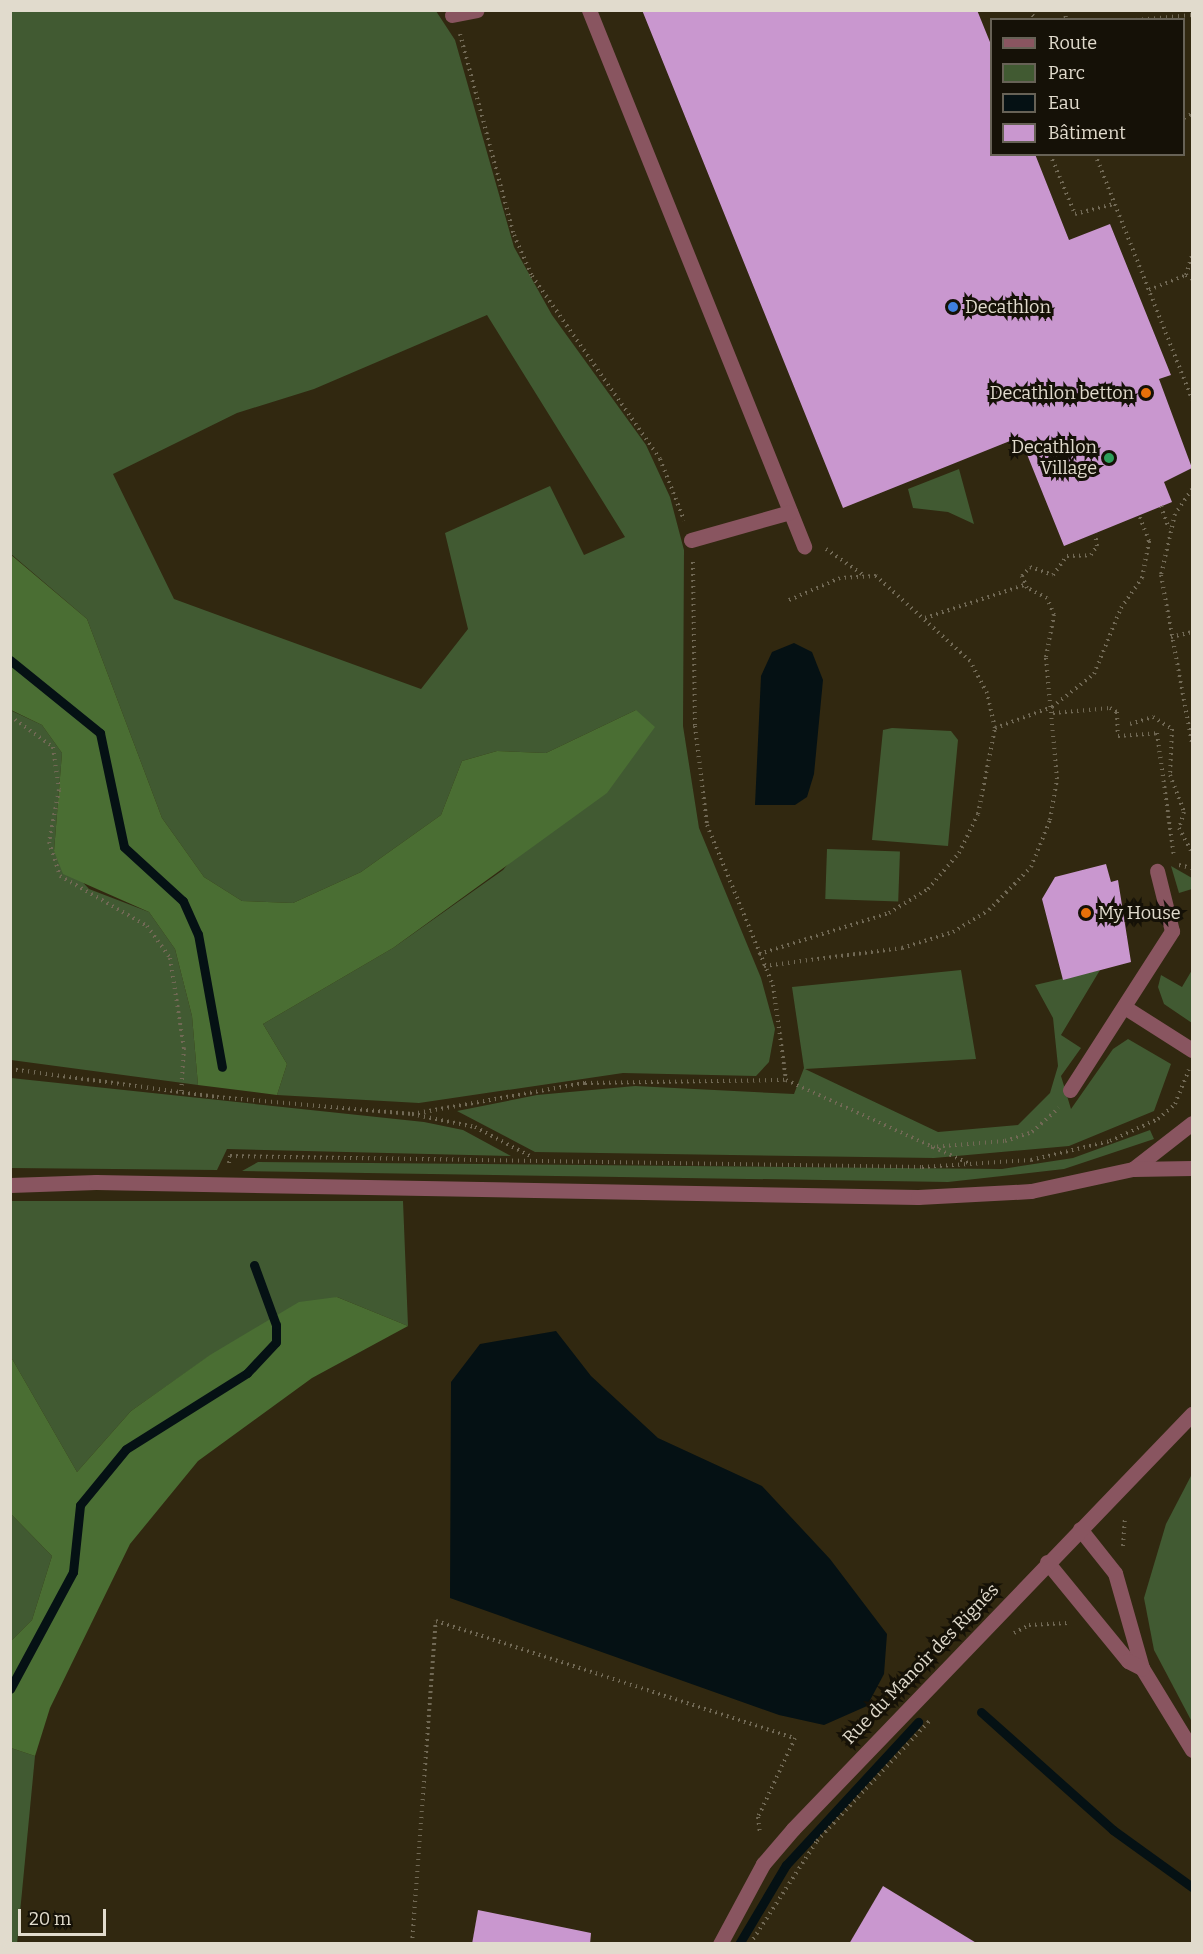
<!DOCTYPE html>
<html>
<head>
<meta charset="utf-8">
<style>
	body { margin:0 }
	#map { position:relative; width:1203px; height:1954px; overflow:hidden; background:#312810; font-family:Bitter,serif }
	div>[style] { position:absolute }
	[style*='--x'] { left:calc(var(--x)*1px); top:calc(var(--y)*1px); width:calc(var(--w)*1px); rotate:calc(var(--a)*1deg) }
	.green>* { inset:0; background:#415a32; transform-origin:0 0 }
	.forest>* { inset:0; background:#4a6e33 }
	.water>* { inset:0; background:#051114 }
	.stream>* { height:9px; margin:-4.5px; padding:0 4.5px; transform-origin:4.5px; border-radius:4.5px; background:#051114 }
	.building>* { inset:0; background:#c997cf }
	.path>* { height:4px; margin-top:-2px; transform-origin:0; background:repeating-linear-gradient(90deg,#716955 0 1.5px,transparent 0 6px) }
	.minor>* { height:15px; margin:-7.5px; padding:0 7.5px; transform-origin:7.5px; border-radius:7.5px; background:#895560 }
	.dots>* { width:16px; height:16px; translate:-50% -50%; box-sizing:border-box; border:3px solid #151107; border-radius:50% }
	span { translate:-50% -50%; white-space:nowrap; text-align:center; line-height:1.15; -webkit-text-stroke:6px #151107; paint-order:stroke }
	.poi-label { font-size:18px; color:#e1dbcd }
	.left { translate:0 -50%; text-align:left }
	.right { translate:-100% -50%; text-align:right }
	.street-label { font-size:18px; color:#e1dbcd }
	.frame { position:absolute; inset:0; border:12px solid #e1dbcd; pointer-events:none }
	.legend { position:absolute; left:990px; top:18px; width:195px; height:138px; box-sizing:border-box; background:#151107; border:2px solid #676256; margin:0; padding:8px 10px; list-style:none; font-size:18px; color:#e1dbcd }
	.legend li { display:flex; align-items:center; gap:12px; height:30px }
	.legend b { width:30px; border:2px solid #676256 }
	.scale { position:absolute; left:18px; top:1909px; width:88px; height:27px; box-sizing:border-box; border:3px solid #e1dbcd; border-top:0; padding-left:8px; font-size:18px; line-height:21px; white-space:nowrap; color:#e1dbcd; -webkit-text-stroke:4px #151107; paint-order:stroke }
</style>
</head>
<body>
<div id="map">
	<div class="green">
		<i style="clip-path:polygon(evenodd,10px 11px,436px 11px,455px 40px,514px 247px,552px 315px,646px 445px,670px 497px,684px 550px,683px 726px,699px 828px,761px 978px,775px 1029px,769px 1062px,756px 1076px,623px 1073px,419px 1103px,277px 1095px,287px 1064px,263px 1024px,393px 948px,503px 870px,636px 710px,546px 753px,497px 751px,462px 761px,441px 815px,361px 872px,293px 903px,242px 901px,204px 877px,162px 818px,87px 619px,11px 554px,10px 11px,487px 315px,625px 537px,584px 555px,550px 486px,445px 533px,468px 629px,421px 689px,174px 599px,113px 474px,237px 413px,314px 389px,487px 315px)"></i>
		<i style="clip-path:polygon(959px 469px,974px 524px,948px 512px,913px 508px,908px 489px)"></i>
		<i style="clip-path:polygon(10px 710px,42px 725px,62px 753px,54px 851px,89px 889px,149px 912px,175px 949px,192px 1016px,198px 1085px,11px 1060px)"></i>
		<i style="clip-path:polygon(892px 728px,951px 731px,958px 740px,948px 846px,872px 840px,883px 730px)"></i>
		<i style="left:827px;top:849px;width:73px;height:50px;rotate:2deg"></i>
		<i style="clip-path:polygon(1171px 866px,1192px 878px,1192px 889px,1179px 893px)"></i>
		<i style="clip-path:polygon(961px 970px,976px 1059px,805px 1069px,938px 1132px,1018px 1125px,1050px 1093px,1058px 1066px,1053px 1018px,1035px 985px,1100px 970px,1061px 1035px,1081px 1048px,1061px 1076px,1071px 1109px,1113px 1049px,1128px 1039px,1171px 1064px,1154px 1111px,1069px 1146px,934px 1158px,535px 1152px,457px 1111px,537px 1095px,635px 1086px,794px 1094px,804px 1068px,792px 987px)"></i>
		<i style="clip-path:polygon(1192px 970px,1192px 1023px,1164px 1004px,1158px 987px,1161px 975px,1182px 987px)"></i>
		<i style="clip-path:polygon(11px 1078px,424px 1122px,463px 1130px,511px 1156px,227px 1149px,217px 1170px,11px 1168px)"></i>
		<i style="clip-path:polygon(1150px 1130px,1154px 1139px,1064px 1169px,948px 1182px,242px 1171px,258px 1162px,1002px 1169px,1073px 1158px)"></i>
		<i style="clip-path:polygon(10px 1201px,403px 1201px,408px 1326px,337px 1297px,211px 1355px,131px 1411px,77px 1472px,11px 1357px)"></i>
		<i style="clip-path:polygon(1192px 1474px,1192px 1722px,1154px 1650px,1144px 1598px,1166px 1524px)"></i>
		<i style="clip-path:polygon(11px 1514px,52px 1556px,32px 1620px,11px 1641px)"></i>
		<i style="clip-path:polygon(11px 1748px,35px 1756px,17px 1944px,10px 1943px)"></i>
	</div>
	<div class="forest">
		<i style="clip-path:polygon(10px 554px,87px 619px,162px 818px,204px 877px,242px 901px,293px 903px,361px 872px,441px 815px,462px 761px,497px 751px,546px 753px,636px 710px,655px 727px,607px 793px,393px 948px,263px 1024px,287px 1064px,277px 1095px,198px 1085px,192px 1016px,175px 949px,149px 912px,63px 874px,54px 851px,62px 753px,42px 725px,11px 710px)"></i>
		<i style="clip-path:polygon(337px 1297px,408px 1326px,312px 1378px,198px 1461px,130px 1544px,50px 1708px,35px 1756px,11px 1748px,11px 1641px,32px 1620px,52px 1556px,11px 1514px,11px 1357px,77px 1472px,131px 1411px,210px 1355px,299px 1302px)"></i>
	</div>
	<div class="water">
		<i style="clip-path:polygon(794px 643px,812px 652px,823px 680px,814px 774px,807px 797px,795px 805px,755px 805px,761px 676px,772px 652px)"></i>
		<i style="clip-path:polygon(556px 1331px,591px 1376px,658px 1438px,762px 1486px,830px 1559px,887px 1634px,884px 1674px,867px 1706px,824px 1725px,779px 1715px,450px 1598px,451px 1382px,480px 1344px)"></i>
	</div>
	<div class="stream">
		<i style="--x:10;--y:660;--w:116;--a:39"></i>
		<i style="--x:100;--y:733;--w:116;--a:78.1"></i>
		<i style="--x:124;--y:847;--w:80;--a:42.5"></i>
		<i style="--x:183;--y:901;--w:36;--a:66"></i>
		<i style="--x:198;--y:934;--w:135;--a:79.8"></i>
		<i style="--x:10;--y:1689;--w:133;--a:-61.7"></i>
		<i style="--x:73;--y:1572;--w:67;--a:-84"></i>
		<i style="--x:80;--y:1505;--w:72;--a:-50.6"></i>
		<i style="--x:126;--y:1449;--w:143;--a:-32.1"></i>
		<i style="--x:247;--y:1373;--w:42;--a:-46.9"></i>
		<i style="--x:276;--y:1342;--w:17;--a:-90"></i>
		<i style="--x:276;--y:1325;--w:64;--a:-110.1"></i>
		<i style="--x:981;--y:1712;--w:177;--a:41.8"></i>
		<i style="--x:1113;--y:1830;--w:97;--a:35.8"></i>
		<i style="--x:739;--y:1944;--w:92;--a:-59.3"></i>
		<i style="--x:786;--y:1865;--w:195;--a:-47.3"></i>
	</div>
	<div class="building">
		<i style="clip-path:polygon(642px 10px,977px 10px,992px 47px,992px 154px,1035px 154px,1069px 240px,1110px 224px,1171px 375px,1159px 379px,1192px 468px,1164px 482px,1172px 502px,1064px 546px,1020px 437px,843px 508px)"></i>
		<i style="clip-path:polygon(1106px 864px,1111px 882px,1118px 880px,1131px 962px,1063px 980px,1042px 899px,1055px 877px)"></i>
		<i style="clip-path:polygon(883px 1886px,978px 1944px,849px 1944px)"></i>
		<i style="clip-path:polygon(478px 1910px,591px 1933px,590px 1944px,472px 1944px)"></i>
	</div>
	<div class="path">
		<i style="--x:1029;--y:10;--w:12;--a:55"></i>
		<i style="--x:1065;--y:10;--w:10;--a:84"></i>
		<i style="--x:1136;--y:20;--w:56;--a:-5.1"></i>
		<i style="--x:460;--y:34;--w:208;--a:75"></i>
		<i style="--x:514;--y:235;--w:45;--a:66.3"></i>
		<i style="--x:532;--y:276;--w:223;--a:55"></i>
		<i style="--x:660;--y:459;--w:66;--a:68.5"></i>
		<i style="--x:1184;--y:118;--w:9;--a:-27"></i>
		<i style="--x:1050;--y:154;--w:65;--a:67.4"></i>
		<i style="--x:1075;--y:214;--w:40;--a:-14.4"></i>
		<i style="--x:1095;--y:154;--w:264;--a:68.4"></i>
		<i style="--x:1186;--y:275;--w:21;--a:-73"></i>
		<i style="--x:1149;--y:290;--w:40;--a:-22"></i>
		<i style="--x:1186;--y:275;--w:7;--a:34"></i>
		<i style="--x:1192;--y:489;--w:30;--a:124"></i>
		<i style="--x:1175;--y:514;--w:63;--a:102.9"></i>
		<i style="--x:1161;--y:575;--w:172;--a:79.6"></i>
		<i style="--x:1161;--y:506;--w:24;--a:71"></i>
		<i style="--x:826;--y:549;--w:44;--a:34.8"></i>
		<i style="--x:693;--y:562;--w:164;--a:89.3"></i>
		<i style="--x:695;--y:726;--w:100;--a:83.1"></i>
		<i style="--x:707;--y:825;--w:173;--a:67.6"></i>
		<i style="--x:773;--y:985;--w:96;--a:82.2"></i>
		<i style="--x:925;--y:618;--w:104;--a:-18.4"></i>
		<i style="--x:1171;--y:637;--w:22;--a:-13"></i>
		<i style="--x:1053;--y:713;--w:57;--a:-5"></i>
		<i style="--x:1110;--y:708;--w:8;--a:30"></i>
		<i style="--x:1117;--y:712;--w:24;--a:88"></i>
		<i style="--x:1118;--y:736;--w:39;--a:-4"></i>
		<i style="--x:1157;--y:733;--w:125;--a:82.2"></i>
		<i style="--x:10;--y:716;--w:53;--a:35.8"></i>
		<i style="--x:53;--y:747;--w:43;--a:82.1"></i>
		<i style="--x:59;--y:790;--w:53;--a:100.9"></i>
		<i style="--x:49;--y:842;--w:36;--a:72"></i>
		<i style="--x:60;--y:876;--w:100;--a:29.9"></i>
		<i style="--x:147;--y:926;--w:39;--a:54"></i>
		<i style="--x:170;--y:958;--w:91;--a:81.2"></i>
		<i style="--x:184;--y:1048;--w:44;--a:93.9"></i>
		<i style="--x:1130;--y:724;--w:24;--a:-17"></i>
		<i style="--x:1153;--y:717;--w:22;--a:32"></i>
		<i style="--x:1172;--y:729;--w:46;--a:92.5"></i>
		<i style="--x:1170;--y:775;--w:40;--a:69"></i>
		<i style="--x:1184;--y:812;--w:17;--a:107"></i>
		<i style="--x:1179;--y:828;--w:27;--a:62"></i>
		<i style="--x:995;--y:728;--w:61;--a:-20.2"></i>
		<i style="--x:1052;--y:707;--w:53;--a:-38.2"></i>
		<i style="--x:1094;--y:674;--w:71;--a:-67.8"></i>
		<i style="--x:1121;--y:608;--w:37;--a:-55"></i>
		<i style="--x:1142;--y:578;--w:38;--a:-79"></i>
		<i style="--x:1149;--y:541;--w:28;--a:-111"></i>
		<i style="--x:1179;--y:865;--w:13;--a:13"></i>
		<i style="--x:759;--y:954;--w:136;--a:-17.5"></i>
		<i style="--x:889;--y:913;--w:46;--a:-31.6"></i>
		<i style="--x:928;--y:889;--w:48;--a:-49.3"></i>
		<i style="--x:959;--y:853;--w:43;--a:-64"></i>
		<i style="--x:978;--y:814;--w:88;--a:-78.8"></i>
		<i style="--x:995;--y:728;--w:36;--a:-103"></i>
		<i style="--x:987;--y:693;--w:36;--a:-118"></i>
		<i style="--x:970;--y:661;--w:127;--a:-137.9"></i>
		<i style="--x:876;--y:576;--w:36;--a:177"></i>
		<i style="--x:840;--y:578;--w:58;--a:156.5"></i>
		<i style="--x:764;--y:966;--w:139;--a:-7.4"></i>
		<i style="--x:902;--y:948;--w:53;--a:-17.4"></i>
		<i style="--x:953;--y:932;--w:42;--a:-31.4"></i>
		<i style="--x:989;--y:910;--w:60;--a:-45.7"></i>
		<i style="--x:1031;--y:867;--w:51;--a:-68"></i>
		<i style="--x:1050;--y:820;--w:42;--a:-80.3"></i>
		<i style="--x:1057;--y:779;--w:122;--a:-95.2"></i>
		<i style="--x:1046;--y:657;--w:43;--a:-79.2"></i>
		<i style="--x:1054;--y:615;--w:18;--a:-112"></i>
		<i style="--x:1047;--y:598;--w:22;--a:-153"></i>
		<i style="--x:1027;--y:588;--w:13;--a:-113"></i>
		<i style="--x:1022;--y:576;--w:12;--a:-48"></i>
		<i style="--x:1030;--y:567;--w:24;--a:19"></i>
		<i style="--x:1053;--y:575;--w:24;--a:-54"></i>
		<i style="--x:1067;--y:556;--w:24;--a:-2"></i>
		<i style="--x:1091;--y:555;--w:11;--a:-56"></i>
		<i style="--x:1097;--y:546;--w:12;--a:-99"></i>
		<i style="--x:10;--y:1069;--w:209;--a:7.7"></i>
		<i style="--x:217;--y:1097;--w:196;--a:5"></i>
		<i style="--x:412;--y:1114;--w:64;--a:11.7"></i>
		<i style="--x:475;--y:1127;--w:64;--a:27.8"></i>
		<i style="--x:412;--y:1114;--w:176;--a:-10.2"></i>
		<i style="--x:585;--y:1083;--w:201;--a:-0.9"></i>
		<i style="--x:786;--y:1080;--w:202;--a:24.5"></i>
		<i style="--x:931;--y:1147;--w:74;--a:-4.6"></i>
		<i style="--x:1005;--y:1141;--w:28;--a:-18"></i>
		<i style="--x:1032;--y:1132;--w:36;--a:-42"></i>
		<i style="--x:229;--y:1163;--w:7;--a:-82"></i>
		<i style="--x:230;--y:1156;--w:692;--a:0.91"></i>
		<i style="--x:922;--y:1167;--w:109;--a:-3.7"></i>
		<i style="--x:1031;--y:1160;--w:81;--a:-13.5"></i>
		<i style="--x:1110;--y:1141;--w:53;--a:-24.6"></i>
		<i style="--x:1158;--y:1119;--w:23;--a:-41"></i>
		<i style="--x:1175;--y:1104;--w:37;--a:-68"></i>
		<i style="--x:1123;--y:1546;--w:28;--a:-86"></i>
		<i style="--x:1014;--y:1633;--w:17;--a:-28"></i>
		<i style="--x:1029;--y:1625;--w:39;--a:-3"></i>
		<i style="--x:412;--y:1944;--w:324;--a:-85.8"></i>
		<i style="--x:436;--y:1621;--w:378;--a:18.1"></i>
		<i style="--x:795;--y:1738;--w:87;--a:115.1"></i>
		<i style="--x:758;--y:1817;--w:17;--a:83"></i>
		<i style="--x:750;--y:1944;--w:123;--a:-57"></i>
		<i style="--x:817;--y:1841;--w:167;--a:-46.9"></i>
	</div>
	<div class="minor">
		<i style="--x:589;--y:10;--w:578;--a:68.14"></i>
		<i style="--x:452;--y:15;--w:25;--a:-11"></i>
		<i style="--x:691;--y:540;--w:103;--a:-15.8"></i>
		<i style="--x:1126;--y:1008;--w:78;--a:32.5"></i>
		<i style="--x:1070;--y:1090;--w:189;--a:-57.3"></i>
		<i style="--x:1172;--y:931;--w:62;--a:-104"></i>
		<i style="--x:1133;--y:1169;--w:75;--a:-37.9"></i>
		<i style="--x:10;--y:1185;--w:86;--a:-2"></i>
		<i style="--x:96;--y:1182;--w:822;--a:1.05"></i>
		<i style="--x:918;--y:1197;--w:113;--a:-3"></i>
		<i style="--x:1031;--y:1191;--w:104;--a:-12.2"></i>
		<i style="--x:1133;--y:1169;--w:59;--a:-1"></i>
		<i style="--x:1080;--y:1529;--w:56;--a:51.5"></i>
		<i style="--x:1115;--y:1573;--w:99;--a:74.1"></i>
		<i style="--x:1142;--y:1668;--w:96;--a:58.6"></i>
		<i style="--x:1047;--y:1562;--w:128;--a:50.7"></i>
		<i style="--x:1128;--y:1661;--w:16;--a:27"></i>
		<i style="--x:720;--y:1944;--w:91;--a:-61.7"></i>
		<i style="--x:763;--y:1864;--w:46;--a:-49.4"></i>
		<i style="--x:793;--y:1829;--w:576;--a:-46.13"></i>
	</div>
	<div class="dots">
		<i style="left:953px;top:307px;background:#3f7fe0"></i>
		<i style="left:1146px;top:393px;background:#e8710a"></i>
		<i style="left:1109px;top:458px;background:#2e9e5b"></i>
		<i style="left:1086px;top:913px;background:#e8710a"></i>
	</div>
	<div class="poi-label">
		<span class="left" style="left:965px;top:307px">Decathlon</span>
		<span class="right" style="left:1134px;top:393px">Decathlon betton</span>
		<span class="right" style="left:1097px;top:458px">Decathlon<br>Village</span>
		<span class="left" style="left:1098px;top:913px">My House</span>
	</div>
	<div class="street-label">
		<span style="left:921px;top:1664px;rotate:-46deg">Rue du Manoir des Rignés</span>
	</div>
	<div class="frame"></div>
	<ul class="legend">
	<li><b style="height:8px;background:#895560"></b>Route</li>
	<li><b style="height:16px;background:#415a32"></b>Parc</li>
	<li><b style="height:16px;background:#051114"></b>Eau</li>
	<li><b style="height:16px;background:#c997cf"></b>Bâtiment</li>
	</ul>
	<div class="scale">20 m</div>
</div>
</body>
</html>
